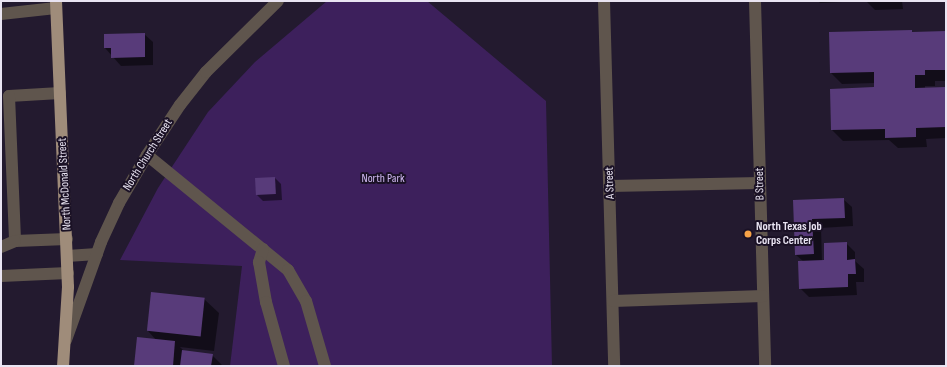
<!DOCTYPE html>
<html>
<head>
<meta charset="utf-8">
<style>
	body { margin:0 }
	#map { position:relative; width:947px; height:367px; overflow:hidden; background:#231a2f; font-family:"Sofia Sans Condensed",sans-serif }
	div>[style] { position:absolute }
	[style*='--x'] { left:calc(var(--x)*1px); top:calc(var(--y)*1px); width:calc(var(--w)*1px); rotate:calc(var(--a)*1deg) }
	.green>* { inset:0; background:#3d205c }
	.shadow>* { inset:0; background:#0007 }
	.building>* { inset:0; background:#583b7a; transform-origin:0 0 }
	.minor>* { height:12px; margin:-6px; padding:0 6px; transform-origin:6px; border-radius:6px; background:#5f554d }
	.major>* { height:12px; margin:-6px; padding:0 6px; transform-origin:6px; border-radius:6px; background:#9f8c7a }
	.dots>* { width:11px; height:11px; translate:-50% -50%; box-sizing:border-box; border:2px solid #1a1125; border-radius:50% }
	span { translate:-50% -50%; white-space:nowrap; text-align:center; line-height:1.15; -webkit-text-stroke:4px #1a1125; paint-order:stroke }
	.street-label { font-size:12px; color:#e9e4f2 }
	.park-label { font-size:12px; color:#d1baf2 }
	.poi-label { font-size:12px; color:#e9e4f2; font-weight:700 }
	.left { translate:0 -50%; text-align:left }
	.frame { position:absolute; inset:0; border:2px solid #e9e4f2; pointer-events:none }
</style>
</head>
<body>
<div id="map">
	<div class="green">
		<i style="clip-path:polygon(327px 1px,427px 1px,546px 101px,552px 366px,230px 366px,242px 266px,120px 260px,158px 188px,208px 112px,255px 62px)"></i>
	</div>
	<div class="shadow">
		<i style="clip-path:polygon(818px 1px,864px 1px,820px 3px)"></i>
		<i style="clip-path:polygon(866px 1px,902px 1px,903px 9px,875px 10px)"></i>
		<i style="clip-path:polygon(946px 32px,946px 81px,935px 81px,935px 86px,925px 86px,925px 89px,946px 88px,946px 138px,926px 139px,927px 147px,898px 148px,889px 140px,843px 141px,832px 130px,875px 88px,875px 83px,842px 84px,831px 73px,830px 33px)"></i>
		<i style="clip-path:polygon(144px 34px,153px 42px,153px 65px,121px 66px,105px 48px)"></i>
		<i style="clip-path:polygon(275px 178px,281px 184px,282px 200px,263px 201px,257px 195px)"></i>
		<i style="clip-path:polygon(843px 199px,852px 207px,853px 226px,821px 228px,822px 261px,846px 243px,855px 252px,855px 261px,864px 269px,864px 282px,856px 282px,857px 295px,809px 297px,800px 288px,804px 262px,796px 255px,794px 201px)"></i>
		<i style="clip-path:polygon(204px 299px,219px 313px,214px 351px,180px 347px,184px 351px,212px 355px,223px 366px,135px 366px,157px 341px,148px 331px)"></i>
	</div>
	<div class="building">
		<i style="clip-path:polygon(912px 30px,912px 32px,946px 31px,946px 70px,925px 70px,925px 75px,915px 75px,915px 88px,946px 87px,946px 127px,916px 128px,916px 137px,885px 138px,885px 129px,831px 130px,830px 89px,874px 87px,874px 72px,830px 73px,829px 32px)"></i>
		<i style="clip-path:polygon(145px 33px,145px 57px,111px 58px,111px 48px,104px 48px,104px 34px)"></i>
		<i style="left:275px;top:177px;width:17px;height:20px;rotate:87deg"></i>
		<i style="clip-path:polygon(844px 198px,845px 218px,812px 219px,814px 254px,795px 255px,793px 200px)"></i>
		<i style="clip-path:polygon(847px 242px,847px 260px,855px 259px,856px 274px,848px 274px,848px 287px,799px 289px,798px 261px,824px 260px,824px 243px)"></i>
		<i style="left:151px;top:292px;width:54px;height:39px;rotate:6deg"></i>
		<i style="clip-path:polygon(137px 337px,175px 341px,173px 366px,134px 366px)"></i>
		<i style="clip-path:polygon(182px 350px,213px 354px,211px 366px,180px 366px)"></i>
	</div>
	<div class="minor">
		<i style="--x:604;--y:1;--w:365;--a:88.4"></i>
		<i style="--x:755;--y:1;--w:365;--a:88.4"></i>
		<i style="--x:1;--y:14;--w:55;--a:-6.2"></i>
		<i style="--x:60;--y:93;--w:51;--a:176.6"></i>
		<i style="--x:9;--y:96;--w:145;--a:87.6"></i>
		<i style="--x:15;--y:241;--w:52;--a:-2.2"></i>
		<i style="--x:147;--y:155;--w:182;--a:39.2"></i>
		<i style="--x:288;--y:270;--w:36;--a:60"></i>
		<i style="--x:306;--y:301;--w:68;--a:73.7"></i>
		<i style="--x:610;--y:186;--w:150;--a:-1.1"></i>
		<i style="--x:1;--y:247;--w:15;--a:-23"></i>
		<i style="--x:263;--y:249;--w:14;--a:107"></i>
		<i style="--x:259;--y:262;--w:41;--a:80.1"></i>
		<i style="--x:266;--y:302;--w:66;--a:74.3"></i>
		<i style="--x:67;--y:256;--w:30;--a:-4"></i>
		<i style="--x:1;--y:276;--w:67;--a:-2.6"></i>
		<i style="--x:613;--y:301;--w:150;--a:-1.9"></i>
		<i style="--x:66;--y:340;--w:104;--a:-70.3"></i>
		<i style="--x:101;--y:242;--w:43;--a:-65.2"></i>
		<i style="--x:119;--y:203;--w:56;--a:-59.7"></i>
		<i style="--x:147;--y:155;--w:60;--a:-56.6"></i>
		<i style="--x:180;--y:105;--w:42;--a:-51.8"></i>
		<i style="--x:206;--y:72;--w:101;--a:-44.6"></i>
	</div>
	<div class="major">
		<i style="--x:56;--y:1;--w:286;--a:87.6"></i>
		<i style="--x:68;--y:287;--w:79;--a:93.6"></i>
	</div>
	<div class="dots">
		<i style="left:748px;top:234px;background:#f6a247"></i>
	</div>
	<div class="street-label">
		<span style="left:148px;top:155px;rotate:-58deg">North Church Street</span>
		<span style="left:610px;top:183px;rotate:-92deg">A Street</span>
		<span style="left:65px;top:184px;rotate:-93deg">North McDonald Street</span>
		<span style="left:760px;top:184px;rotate:-91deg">B Street</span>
	</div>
	<div class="park-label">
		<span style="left:383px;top:179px">North Park</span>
	</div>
	<div class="poi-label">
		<span class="left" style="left:756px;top:234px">North Texas Job<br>Corps Center</span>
	</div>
	<div class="frame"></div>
</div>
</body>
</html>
